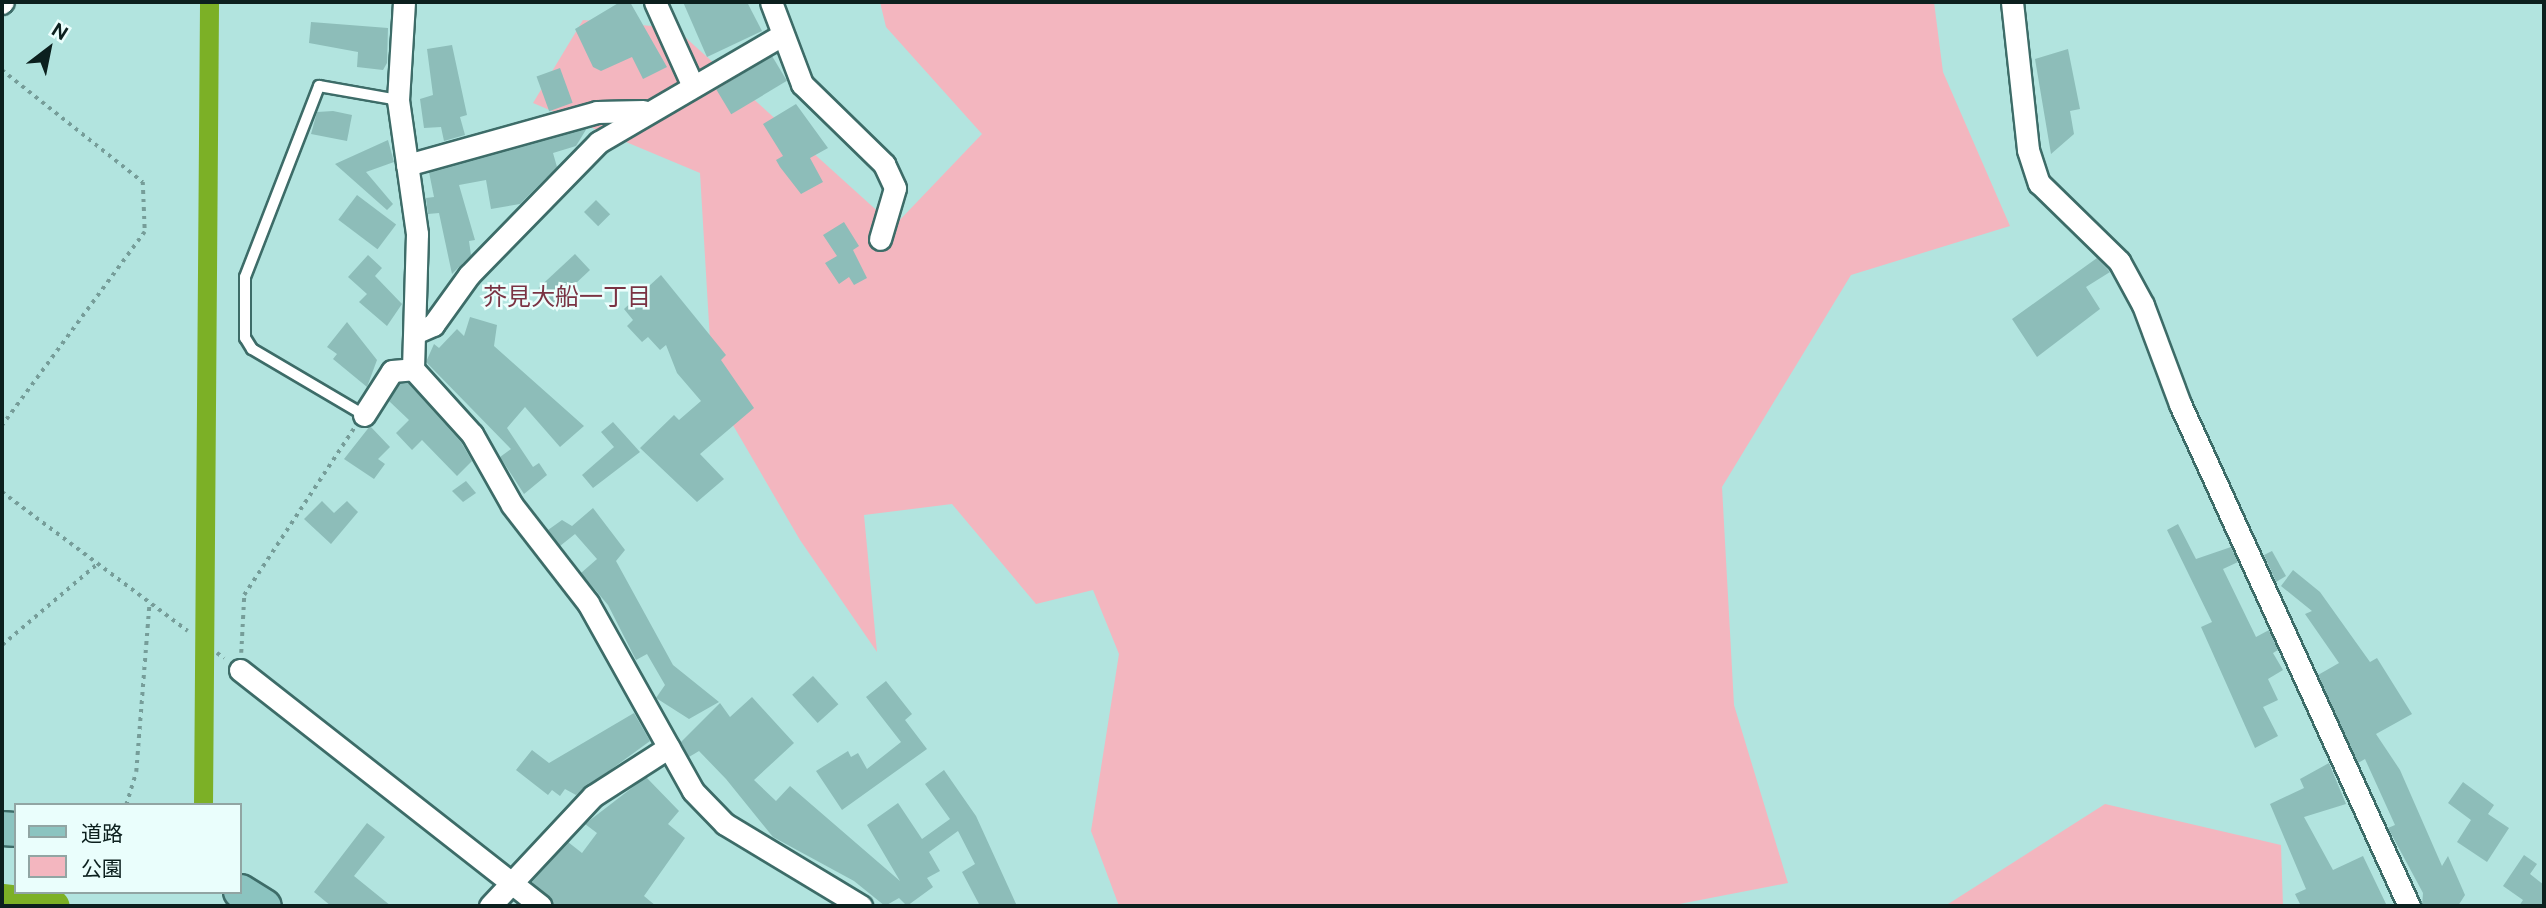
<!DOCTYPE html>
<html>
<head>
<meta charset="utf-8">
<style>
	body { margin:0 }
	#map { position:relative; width:2546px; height:908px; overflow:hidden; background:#b2e4df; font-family:"Public Sans","Noto Sans JP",sans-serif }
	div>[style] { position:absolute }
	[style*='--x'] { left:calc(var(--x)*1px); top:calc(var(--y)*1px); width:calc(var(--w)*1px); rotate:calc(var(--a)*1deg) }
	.green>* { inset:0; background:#f3b6bf }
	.canal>* { height:19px; margin:-9.5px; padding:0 9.5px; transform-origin:9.5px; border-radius:9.5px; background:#7cb026 }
	.river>* { height:33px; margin:-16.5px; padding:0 16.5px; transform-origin:16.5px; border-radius:16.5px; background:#7cb026 }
	.building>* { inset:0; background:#8dbdb9; transform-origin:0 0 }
	.path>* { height:3.5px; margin-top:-1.75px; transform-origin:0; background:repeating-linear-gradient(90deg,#769d99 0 3.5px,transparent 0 8.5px) }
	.roads { filter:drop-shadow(2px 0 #3d6c68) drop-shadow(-2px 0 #3d6c68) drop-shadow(0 2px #3d6c68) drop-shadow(0 -2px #3d6c68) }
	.lane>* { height:10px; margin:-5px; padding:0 5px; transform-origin:5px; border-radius:5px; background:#fff }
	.street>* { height:21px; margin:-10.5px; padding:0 10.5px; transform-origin:10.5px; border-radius:10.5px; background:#fff }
	.primary>* { height:33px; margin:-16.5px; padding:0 16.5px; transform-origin:16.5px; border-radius:16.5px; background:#8bc4c0 }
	span { translate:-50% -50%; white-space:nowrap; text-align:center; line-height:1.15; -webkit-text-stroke:5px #eafefc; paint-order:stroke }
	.neighbourhood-label { font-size:24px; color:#7a3343 }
	.frame { position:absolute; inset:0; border:4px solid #0c201e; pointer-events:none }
	.legend { position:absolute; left:14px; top:803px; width:228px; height:91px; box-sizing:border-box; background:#eafefc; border:2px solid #91a5a3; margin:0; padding:9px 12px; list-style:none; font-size:21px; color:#0c201e }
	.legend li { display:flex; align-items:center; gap:14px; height:35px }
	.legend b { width:35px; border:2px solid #91a5a3 }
	.north { position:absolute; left:14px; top:14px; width:70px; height:70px; -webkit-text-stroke:5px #eafefc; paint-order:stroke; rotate:32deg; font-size:19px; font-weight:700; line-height:28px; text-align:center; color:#0c201e }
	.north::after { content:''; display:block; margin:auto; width:24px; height:32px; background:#0c201e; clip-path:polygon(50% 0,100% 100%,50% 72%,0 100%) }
</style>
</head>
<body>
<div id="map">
	<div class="green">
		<i style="clip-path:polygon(880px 2px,1934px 2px,1943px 72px,2010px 226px,1851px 275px,1722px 487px,1734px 705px,1788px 883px,1669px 906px,1119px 906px,1091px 831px,1119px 654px,1093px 590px,1036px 604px,952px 504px,864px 515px,877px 652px,800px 540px,713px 391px,700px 173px,533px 103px,583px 20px,675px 28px,894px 226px,982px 134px,886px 27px)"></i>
		<i style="clip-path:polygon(2105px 804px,2281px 845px,2283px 906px,1945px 906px)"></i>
	</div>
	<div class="canal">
		<i style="--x:203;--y:805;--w:803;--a:-89.57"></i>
	</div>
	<div class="river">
		<i style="--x:2;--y:900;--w:51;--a:6.7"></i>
	</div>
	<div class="building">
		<i style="clip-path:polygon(620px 2px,630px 2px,667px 67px,643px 79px,632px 57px,601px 71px,593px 67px,575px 29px)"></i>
		<i style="clip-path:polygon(683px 2px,747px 2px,762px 31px,707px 57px)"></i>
		<i style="clip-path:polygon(311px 22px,388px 28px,387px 63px,383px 70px,357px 67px,358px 52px,309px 43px)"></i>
		<i style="clip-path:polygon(452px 45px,467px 115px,460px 117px,465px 135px,444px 141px,441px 127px,424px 128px,420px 99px,433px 95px,427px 49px)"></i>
		<i style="clip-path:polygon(2068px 49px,2080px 109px,2070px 111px,2074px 134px,2051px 154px,2035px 59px)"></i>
		<i style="left:772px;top:56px;width:29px;height:65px;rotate:59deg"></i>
		<i style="left:560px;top:68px;width:37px;height:25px;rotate:70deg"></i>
		<i style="clip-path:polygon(796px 104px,828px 148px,810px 158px,823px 182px,801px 194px,780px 167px,776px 160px,783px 156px,763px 124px)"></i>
		<i style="clip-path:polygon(333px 111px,352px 115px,347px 141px,311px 134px,317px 112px)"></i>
		<i style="clip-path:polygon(587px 128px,576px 146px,553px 153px,557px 167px,520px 204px,491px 209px,486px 180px,459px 185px,475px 240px,469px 241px,471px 255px,452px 274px,439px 213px,428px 214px,426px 198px,434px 197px,429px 172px)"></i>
		<i style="clip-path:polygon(388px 140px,394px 162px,366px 172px,393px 204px,387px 210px,335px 164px)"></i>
		<i style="left:357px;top:195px;width:49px;height:31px;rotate:37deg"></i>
		<i style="left:596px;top:200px;width:20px;height:17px;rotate:45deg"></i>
		<i style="clip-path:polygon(844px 222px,859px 246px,853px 250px,867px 278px,854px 285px,849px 277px,839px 284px,825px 263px,837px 256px,823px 235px)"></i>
		<i style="left:575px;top:254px;width:22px;height:50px;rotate:47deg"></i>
		<i style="clip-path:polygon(368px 255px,382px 268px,375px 276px,402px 304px,387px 326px,359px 302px,367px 294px,348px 277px)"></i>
		<i style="clip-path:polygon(2097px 258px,2110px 272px,2086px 287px,2100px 309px,2037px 357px,2012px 319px)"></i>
		<i style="clip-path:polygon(661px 275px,726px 355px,721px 360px,754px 408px,700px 454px,724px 479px,697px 502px,640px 448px,674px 415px,679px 420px,701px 401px,677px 373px,666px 345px,660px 350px,648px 337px,642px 342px,627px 326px,633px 320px,624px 309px)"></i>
		<i style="clip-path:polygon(470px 317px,497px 325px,494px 346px,584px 426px,560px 447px,525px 407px,507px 428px,533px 467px,539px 463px,547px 475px,524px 494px,500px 457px,511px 449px,426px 362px,434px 344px,439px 348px,457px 329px,464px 336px)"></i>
		<i style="clip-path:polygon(347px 322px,377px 360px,367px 387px,333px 359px,337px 354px,327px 347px)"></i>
		<i style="clip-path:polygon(400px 383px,408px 383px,461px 442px,472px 461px,457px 476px,422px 440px,412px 450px,396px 433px,409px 420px,389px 401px)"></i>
		<i style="clip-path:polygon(613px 422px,640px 452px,593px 488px,582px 475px,614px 447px,601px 432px)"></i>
		<i style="clip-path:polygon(370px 426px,390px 447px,378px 459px,385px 464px,374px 479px,344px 459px)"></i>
		<i style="clip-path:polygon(466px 481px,476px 493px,463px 502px,452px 491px)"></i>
		<i style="clip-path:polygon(322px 501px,334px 513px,347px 501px,358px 512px,331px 544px,304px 519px)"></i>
		<i style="clip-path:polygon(593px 508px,625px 550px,616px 561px,673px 665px,719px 702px,689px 719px,656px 698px,665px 685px,647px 654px,636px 660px,608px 605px,581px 573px,597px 559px,575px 534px,560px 546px,548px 530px,562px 520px,572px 526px)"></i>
		<i style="clip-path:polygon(2178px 524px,2196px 559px,2231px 547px,2238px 562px,2223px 569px,2256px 637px,2269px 630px,2278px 650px,2273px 653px,2283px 670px,2268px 679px,2278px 700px,2263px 707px,2278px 736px,2255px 748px,2201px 627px,2212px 622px,2167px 530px)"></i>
		<i style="clip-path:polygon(2272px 551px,2286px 576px,2276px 582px,2264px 555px)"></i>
		<i style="clip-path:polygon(2293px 570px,2320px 592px,2370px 662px,2377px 658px,2412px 714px,2376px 734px,2400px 770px,2442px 866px,2448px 856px,2465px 895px,2458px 906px,2422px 906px,2423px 893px,2388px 828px,2395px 825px,2365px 759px,2358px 763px,2318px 675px,2339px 663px,2305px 614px,2312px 611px,2281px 586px)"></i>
		<i style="left:813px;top:676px;width:38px;height:28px;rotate:48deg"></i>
		<i style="clip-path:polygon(886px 681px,912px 714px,905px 720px,927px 749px,842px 810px,816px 771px,848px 751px,851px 757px,858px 753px,867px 769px,901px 742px,866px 697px)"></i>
		<i style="clip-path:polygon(752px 697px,794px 743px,754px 780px,776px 801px,790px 786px,900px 881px,867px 825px,898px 803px,922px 839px,950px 819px,925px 784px,944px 770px,976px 816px,1017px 906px,980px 906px,962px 872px,975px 864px,958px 831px,929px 852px,940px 871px,927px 878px,933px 887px,907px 906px,899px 898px,885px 906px,854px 881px,773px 837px,726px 779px,699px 751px,689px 757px,681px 742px,720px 703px,730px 717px)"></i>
		<i style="clip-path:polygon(634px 713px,650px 741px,576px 795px,565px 789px,560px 796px,552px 790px,548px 795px,516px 770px,532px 750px,549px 763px)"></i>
		<i style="clip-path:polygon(2329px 763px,2346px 804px,2304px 817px,2333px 870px,2363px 856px,2387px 906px,2301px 906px,2295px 894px,2306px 889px,2270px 804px,2304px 788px,2300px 779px)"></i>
		<i style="clip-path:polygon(646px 777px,679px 811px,668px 824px,685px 838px,644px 896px,656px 906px,554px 906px,532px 882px,568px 842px,582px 853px,597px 833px,585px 824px)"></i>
		<i style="clip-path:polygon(2463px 782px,2494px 805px,2488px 814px,2509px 828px,2487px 862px,2457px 842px,2471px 820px,2448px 803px)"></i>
		<i style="clip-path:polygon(367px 823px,385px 837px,354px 876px,391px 906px,331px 906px,314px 892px)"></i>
		<i style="clip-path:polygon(2524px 855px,2537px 864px,2530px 874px,2544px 885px,2544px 906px,2519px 906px,2523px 900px,2503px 886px)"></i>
	</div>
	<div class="path">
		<i style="--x:2;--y:70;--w:180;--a:38.5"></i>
		<i style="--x:143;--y:182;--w:50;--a:87.7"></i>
		<i style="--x:145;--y:232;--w:241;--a:126.4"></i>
		<i style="--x:2;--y:492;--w:232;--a:36.8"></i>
		<i style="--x:2;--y:645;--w:123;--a:-40.4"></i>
		<i style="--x:217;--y:653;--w:9;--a:36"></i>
		<i style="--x:241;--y:653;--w:58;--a:-87"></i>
		<i style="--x:244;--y:595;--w:200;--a:-56.6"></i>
		<i style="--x:126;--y:805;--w:34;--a:-73"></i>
		<i style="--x:136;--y:772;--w:166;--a:-85.5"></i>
	</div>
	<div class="roads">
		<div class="lane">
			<i style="--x:364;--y:415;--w:130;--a:-149.5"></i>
			<i style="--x:252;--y:349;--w:13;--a:-122"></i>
			<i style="--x:245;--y:338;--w:61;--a:-90"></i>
			<i style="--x:245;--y:277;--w:205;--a:-68.8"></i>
			<i style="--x:319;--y:86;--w:80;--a:10"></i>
		</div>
		<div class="street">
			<i style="--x:404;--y:2;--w:98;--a:93.5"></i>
			<i style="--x:398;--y:100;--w:135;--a:81.9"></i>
			<i style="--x:417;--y:234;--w:135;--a:91.7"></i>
			<i style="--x:413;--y:369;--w:88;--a:47.8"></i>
			<i style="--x:472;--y:434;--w:81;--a:60.6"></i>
			<i style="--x:512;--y:505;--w:124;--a:52.2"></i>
			<i style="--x:588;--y:603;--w:215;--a:60.8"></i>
			<i style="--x:693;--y:791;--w:46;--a:45.9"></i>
			<i style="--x:725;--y:824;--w:159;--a:31.1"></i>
			<i style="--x:655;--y:2;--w:92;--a:65.7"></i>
			<i style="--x:771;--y:2;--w:88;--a:69.3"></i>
			<i style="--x:802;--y:84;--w:115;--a:44.3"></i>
			<i style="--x:884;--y:164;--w:26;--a:65"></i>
			<i style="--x:895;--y:188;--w:53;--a:106.4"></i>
			<i style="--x:2012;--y:2;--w:149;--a:83.8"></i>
			<i style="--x:2028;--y:150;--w:35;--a:72"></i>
			<i style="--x:2039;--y:183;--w:112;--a:44.3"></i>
			<i style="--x:2119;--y:261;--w:50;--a:61.4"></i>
			<i style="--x:2143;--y:305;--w:106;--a:69.5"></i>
			<i style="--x:2180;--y:404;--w:552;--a:65.48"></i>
			<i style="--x:2;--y:3;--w:1;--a:-45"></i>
			<i style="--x:407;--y:165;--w:197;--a:-15.6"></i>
			<i style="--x:597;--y:112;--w:46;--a:-1.2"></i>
			<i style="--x:415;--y:333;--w:20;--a:-24"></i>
			<i style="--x:433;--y:325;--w:62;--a:-54.2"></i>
			<i style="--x:469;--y:275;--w:186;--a:-45.7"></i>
			<i style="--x:599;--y:142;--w:212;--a:-30.3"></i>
			<i style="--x:364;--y:415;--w:52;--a:-57.5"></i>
			<i style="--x:392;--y:371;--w:21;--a:-5"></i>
			<i style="--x:240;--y:670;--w:382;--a:38.1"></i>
			<i style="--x:490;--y:906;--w:151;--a:-46.9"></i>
			<i style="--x:593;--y:796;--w:90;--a:-32.8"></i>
		</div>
		<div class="primary">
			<i style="--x:2;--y:828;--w:14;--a:4"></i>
			<i style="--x:240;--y:891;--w:28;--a:32"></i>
		</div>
	</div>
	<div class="neighbourhood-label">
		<span style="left:567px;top:297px">芥見大船一丁目</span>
	</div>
	<div class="frame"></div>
	<ul class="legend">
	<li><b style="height:9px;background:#8bc4c0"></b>道路</li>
	<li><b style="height:19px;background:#f3b6bf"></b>公園</li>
	</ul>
	<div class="north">N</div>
</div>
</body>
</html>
